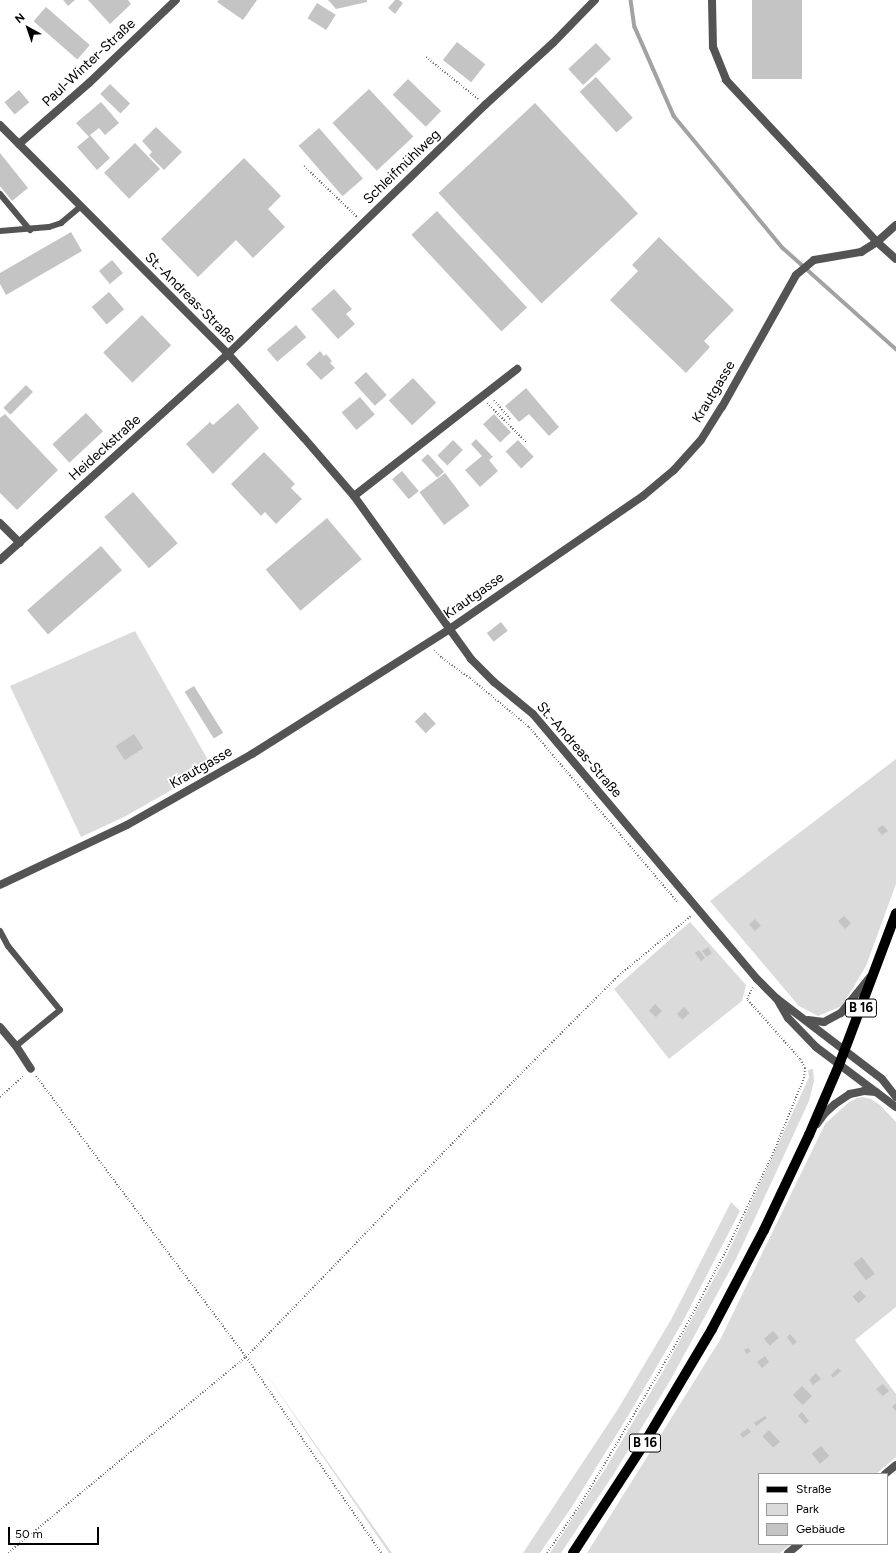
<!DOCTYPE html>
<html>
<head>
<meta charset="utf-8">
<style>
	body { margin:0 }
	#map { position:relative; width:896px; height:1553px; overflow:hidden; background:#fff; font-family:Figtree,sans-serif }
	div>[style] { position:absolute }
	[style*='--x'] { left:calc(var(--x)*1px); top:calc(var(--y)*1px); width:calc(var(--w)*1px); rotate:calc(var(--a)*1deg) }
	.green>* { inset:0; background:#dbdbdb }
	.stream>* { height:3.5px; margin:-1.75px; padding:0 1.75px; transform-origin:1.75px; border-radius:1.75px; background:#a2a2a2 }
	.building>* { inset:0; background:#c4c4c4; transform-origin:0 0 }
	.path>* { height:2px; margin-top:-1px; transform-origin:0; background:repeating-linear-gradient(90deg,#767676 0 1px,transparent 0 3px) }
	.service>* { height:6px; margin:-3px; padding:0 3px; transform-origin:3px; border-radius:3px; background:#545454 }
	.minor>* { height:8px; margin:-4px; padding:0 4px; transform-origin:4px; border-radius:4px; background:#545454 }
	.primary>* { height:10px; margin:-5px; padding:0 5px; transform-origin:5px; border-radius:5px; background:#000 }
	span { translate:-50% -50%; white-space:nowrap; text-align:center; line-height:1.15; -webkit-text-stroke:3.5px #fff; paint-order:stroke }
	.shield-label span { padding:1px 3px; background:#fff; border:1px solid; border-radius:3px; -webkit-text-stroke-width:0 }
	.shield-label { font-size:13px; color:#000; font-weight:700 }
	.street-label { font-size:14px; color:#000 }
	.legend { position:absolute; left:758px; top:1473px; width:130px; height:72px; box-sizing:border-box; background:#fff; border:1px solid #999; margin:0; padding:5px 7px; list-style:none; font-size:12px; color:#000 }
	.legend li { display:flex; align-items:center; gap:8px; height:20px }
	.legend b { width:20px; border:1px solid #999 }
	.north { position:absolute; left:8px; top:8px; width:40px; height:40px; -webkit-text-stroke:3px #fff; paint-order:stroke; rotate:320deg; font-size:11px; font-weight:700; line-height:16px; text-align:center; color:#000 }
	.north::after { content:''; display:block; margin:auto; width:14px; height:18px; background:#000; clip-path:polygon(50% 0,100% 100%,50% 72%,0 100%) }
	.scale { position:absolute; left:8px; top:1527px; width:91px; height:18px; box-sizing:border-box; border:2px solid #000; border-top:0; padding-left:5px; font-size:12px; line-height:14px; white-space:nowrap; color:#000; -webkit-text-stroke:3px #fff; paint-order:stroke }
</style>
</head>
<body>
<div id="map">
	<div class="green">
		<i style="clip-path:polygon(135px 631px,212px 767px,124px 817px,81px 837px,10px 686px)"></i>
		<i style="clip-path:polygon(896px 759px,896px 884px,866px 966px,842px 1006px,818px 1016px,799px 1006px,710px 901px)"></i>
		<i style="clip-path:polygon(690px 922px,746px 985px,742px 1001px,669px 1059px,614px 989px)"></i>
		<i style="clip-path:polygon(813px 1069px,814px 1081px,809px 1101px,736px 1259px,671px 1379px,615px 1472px,561px 1553px,550px 1553px,607px 1466px,662px 1373px,727px 1255px,805px 1086px,809px 1077px,808px 1070px)"></i>
		<i style="clip-path:polygon(863px 1097px,871px 1099px,880px 1105px,896px 1122px,896px 1307px,855px 1340px,896px 1394px,896px 1457px,876px 1474px,759px 1474px,759px 1544px,791px 1544px,780px 1553px,587px 1553px,720px 1340px,825px 1124px,848px 1103px,857px 1098px)"></i>
		<i style="clip-path:polygon(731px 1202px,740px 1211px,682px 1323px,628px 1416px,573px 1505px,540px 1553px,523px 1553px,618px 1409px,672px 1318px)"></i>
		<i style="clip-path:polygon(257px 1361px,392px 1553px,389px 1553px)"></i>
	</div>
	<div class="stream">
		<i style="--x:631;--y:0;--w:27;--a:82"></i>
		<i style="--x:635;--y:27;--w:97;--a:66.3"></i>
		<i style="--x:674;--y:116;--w:171;--a:50.5"></i>
		<i style="--x:783;--y:248;--w:152;--a:41.8"></i>
	</div>
	<div class="building">
		<i style="clip-path:polygon(63px 0,75px 0,68px 6px)"></i>
		<i style="clip-path:polygon(88px 0,128px 0,131px 4px,110px 24px)"></i>
		<i style="clip-path:polygon(219px 0,257px 0,243px 20px,217px 2px)"></i>
		<i style="clip-path:polygon(328px 0,367px 0,367px 2px,336px 9px)"></i>
		<i style="clip-path:polygon(395px 0,399px 0,403px 3px,395px 14px,388px 8px)"></i>
		<i style="left:752px;top:0;width:50px;height:79px"></i>
		<i style="left:317px;top:3px;width:22px;height:18px;rotate:32deg"></i>
		<i style="left:46px;top:7px;width:58px;height:19px;rotate:41deg"></i>
		<i style="left:457px;top:42px;width:36px;height:23px;rotate:38deg"></i>
		<i style="left:596px;top:43px;width:22px;height:38px;rotate:47deg"></i>
		<i style="left:596px;top:77px;width:55px;height:22px;rotate:48deg"></i>
		<i style="left:408px;top:79px;width:46px;height:22px;rotate:44deg"></i>
		<i style="left:110px;top:84px;width:28px;height:14px;rotate:44deg"></i>
		<i style="left:369px;top:89px;width:65px;height:50px;rotate:47deg"></i>
		<i style="left:19px;top:90px;width:16px;height:19px;rotate:50deg"></i>
		<i style="clip-path:polygon(101px 102px,119px 123px,105px 135px,99px 128px,90px 135px,110px 158px,97px 170px,77px 147px,89px 137px,76px 123px)"></i>
		<i style="left:535px;top:103px;width:151px;height:132px;rotate:47deg"></i>
		<i style="clip-path:polygon(156px 127px,182px 152px,164px 170px,149px 155px,152px 152px,142px 141px)"></i>
		<i style="left:319px;top:128px;width:67px;height:27px;rotate:49deg"></i>
		<i style="left:135px;top:143px;width:36px;height:43px;rotate:46deg"></i>
		<i style="clip-path:polygon(0 153px,28px 188px,12px 201px,0 186px)"></i>
		<i style="clip-path:polygon(244px 158px,281px 196px,268px 209px,285px 227px,253px 258px,236px 240px,198px 277px,161px 239px)"></i>
		<i style="left:437px;top:211px;width:132px;height:35px;rotate:47deg"></i>
		<i style="clip-path:polygon(71px 232px,82px 251px,6px 295px,0 284px,0 273px)"></i>
		<i style="clip-path:polygon(659px 237px,734px 310px,704px 341px,710px 347px,686px 373px,610px 300px,638px 271px,632px 265px)"></i>
		<i style="left:112px;top:260px;width:17px;height:17px;rotate:50deg"></i>
		<i style="clip-path:polygon(334px 289px,352px 309px,346px 314px,355px 324px,338px 339px,311px 309px)"></i>
		<i style="left:109px;top:292px;width:23px;height:23px;rotate:49deg"></i>
		<i style="left:142px;top:315px;width:42px;height:54px;rotate:46deg"></i>
		<i style="left:296px;top:325px;width:16px;height:38px;rotate:50deg"></i>
		<i style="clip-path:polygon(320px 351px,324px 356px,326px 354px,332px 361px,330px 363px,335px 368px,321px 380px,306px 364px)"></i>
		<i style="left:366px;top:372px;width:31px;height:16px;rotate:48deg"></i>
		<i style="left:413px;top:378px;width:34px;height:33px;rotate:47deg"></i>
		<i style="left:26px;top:385px;width:10px;height:32px;rotate:45deg"></i>
		<i style="clip-path:polygon(526px 388px,559px 427px,549px 436px,529px 414px,519px 422px,505px 406px)"></i>
		<i style="left:360px;top:397px;width:23px;height:24px;rotate:50deg"></i>
		<i style="clip-path:polygon(238px 403px,259px 428px,213px 474px,186px 444px,210px 422px,213px 425px)"></i>
		<i style="left:86px;top:413px;width:25px;height:46px;rotate:47deg"></i>
		<i style="clip-path:polygon(5px 414px,58px 470px,17px 510px,0 493px,0 418px)"></i>
		<i style="left:494px;top:414px;width:25px;height:15px;rotate:47deg"></i>
		<i style="clip-path:polygon(476px 439px,493px 457px,489px 460px,498px 471px,480px 487px,465px 470px,482px 456px,471px 444px)"></i>
		<i style="left:453px;top:440px;width:14px;height:22px;rotate:45deg"></i>
		<i style="left:518px;top:440px;width:23px;height:17px;rotate:47deg"></i>
		<i style="clip-path:polygon(264px 452px,295px 484px,291px 488px,302px 499px,276px 524px,265px 512px,261px 516px,231px 484px)"></i>
		<i style="left:428px;top:454px;width:24px;height:9px;rotate:48deg"></i>
		<i style="left:402px;top:471px;width:26px;height:13px;rotate:50deg"></i>
		<i style="left:445px;top:473px;width:41px;height:32px;rotate:53deg"></i>
		<i style="left:133px;top:492px;width:68px;height:38px;rotate:49deg"></i>
		<i style="left:327px;top:518px;width:54px;height:80px;rotate:50deg"></i>
		<i style="left:101px;top:546px;width:32px;height:98px;rotate:49deg"></i>
		<i style="left:501px;top:622px;width:11px;height:18px;rotate:52deg"></i>
		<i style="left:194px;top:686px;width:55px;height:11px;rotate:58deg"></i>
		<i style="left:425px;top:712px;width:16px;height:14px;rotate:47deg"></i>
		<i style="left:134px;top:734px;width:17px;height:22px;rotate:57deg"></i>
		<i style="clip-path:polygon(883px 825px,888px 831px,882px 835px,877px 829px)"></i>
		<i style="clip-path:polygon(844px 916px,851px 923px,845px 929px,838px 921px)"></i>
		<i style="left:755px;top:919px;width:9px;height:8px;rotate:49deg"></i>
		<i style="clip-path:polygon(708px 947px,712px 953px,707px 957px,702px 951px)"></i>
		<i style="left:699px;top:950px;width:10px;height:5px;rotate:53deg"></i>
		<i style="clip-path:polygon(655px 1004px,662px 1011px,656px 1017px,649px 1011px)"></i>
		<i style="left:684px;top:1007px;width:8px;height:10px;rotate:45deg"></i>
		<i style="left:862px;top:1257px;width:21px;height:11px;rotate:53deg"></i>
		<i style="left:860px;top:1290px;width:9px;height:10px;rotate:49deg"></i>
		<i style="left:773px;top:1331px;width:9px;height:12px;rotate:49deg"></i>
		<i style="clip-path:polygon(790px 1334px,797px 1342px,793px 1345px,787px 1337px)"></i>
		<i style="clip-path:polygon(748px 1348px,751px 1351px,747px 1354px,744px 1350px)"></i>
		<i style="clip-path:polygon(765px 1356px,769px 1362px,762px 1368px,757px 1362px)"></i>
		<i style="clip-path:polygon(838px 1368px,841px 1371px,833px 1378px,831px 1375px)"></i>
		<i style="clip-path:polygon(816px 1373px,821px 1379px,813px 1385px,809px 1380px)"></i>
		<i style="clip-path:polygon(883px 1384px,889px 1391px,883px 1396px,876px 1389px)"></i>
		<i style="left:802px;top:1386px;width:14px;height:13px;rotate:45deg"></i>
		<i style="clip-path:polygon(896px 1403px,896px 1411px,892px 1407px)"></i>
		<i style="clip-path:polygon(802px 1412px,809px 1421px,805px 1424px,798px 1416px)"></i>
		<i style="clip-path:polygon(765px 1416px,767px 1418px,756px 1426px,754px 1423px)"></i>
		<i style="left:748px;top:1428px;width:5px;height:10px;rotate:53deg"></i>
		<i style="left:769px;top:1430px;width:16px;height:9px;rotate:47deg"></i>
		<i style="left:821px;top:1446px;width:13px;height:12px;rotate:51deg"></i>
	</div>
	<div class="path">
		<i style="--x:426;--y:57;--w:67;--a:38.9"></i>
		<i style="--x:304;--y:166;--w:74;--a:43.9"></i>
		<i style="--x:494;--y:400;--w:25;--a:50"></i>
		<i style="--x:487;--y:403;--w:55;--a:45"></i>
		<i style="--x:434;--y:650;--w:11;--a:45"></i>
		<i style="--x:442;--y:658;--w:34;--a:36"></i>
		<i style="--x:470;--y:678;--w:77;--a:39.7"></i>
		<i style="--x:529;--y:727;--w:231;--a:49.7"></i>
		<i style="--x:36;--y:1076;--w:351;--a:53.2"></i>
		<i style="--x:246;--y:1357;--w:238;--a:55.4"></i>
		<i style="--x:0;--y:1097;--w:31;--a:-42"></i>
		<i style="--x:8;--y:1553;--w:308;--a:-39.5"></i>
		<i style="--x:246;--y:1357;--w:318;--a:-46"></i>
		<i style="--x:467;--y:1128;--w:214;--a:-45.2"></i>
		<i style="--x:618;--y:976;--w:94;--a:-39.4"></i>
		<i style="--x:547;--y:1553;--w:62;--a:-55.5"></i>
		<i style="--x:582;--y:1502;--w:198;--a:-59.3"></i>
		<i style="--x:683;--y:1332;--w:98;--a:-62.1"></i>
		<i style="--x:729;--y:1245;--w:99;--a:-64.2"></i>
		<i style="--x:772;--y:1156;--w:84;--a:-67.7"></i>
		<i style="--x:804;--y:1078;--w:10;--a:-84"></i>
		<i style="--x:805;--y:1068;--w:10;--a:-119"></i>
		<i style="--x:800;--y:1059;--w:80;--a:-131.5"></i>
		<i style="--x:747;--y:999;--w:13;--a:-63"></i>
	</div>
	<div class="service">
		<i style="--x:0;--y:194;--w:47;--a:50.2"></i>
		<i style="--x:0;--y:231;--w:49;--a:-4.7"></i>
		<i style="--x:49;--y:227;--w:13;--a:-18"></i>
		<i style="--x:61;--y:223;--w:26;--a:-40"></i>
		<i style="--x:0;--y:931;--w:17;--a:62"></i>
		<i style="--x:8;--y:946;--w:82;--a:50.9"></i>
		<i style="--x:60;--y:1010;--w:57;--a:140.7"></i>
	</div>
	<div class="minor">
		<i style="--x:712;--y:0;--w:47;--a:88.8"></i>
		<i style="--x:713;--y:47;--w:35;--a:68"></i>
		<i style="--x:726;--y:80;--w:221;--a:47"></i>
		<i style="--x:877;--y:242;--w:25;--a:42"></i>
		<i style="--x:0;--y:125;--w:323;--a:45.1"></i>
		<i style="--x:228;--y:354;--w:113;--a:47.9"></i>
		<i style="--x:304;--y:438;--w:77;--a:49.2"></i>
		<i style="--x:354;--y:496;--w:201;--a:54.3"></i>
		<i style="--x:471;--y:659;--w:33;--a:45"></i>
		<i style="--x:494;--y:682;--w:50;--a:39.4"></i>
		<i style="--x:533;--y:714;--w:347;--a:49.8"></i>
		<i style="--x:757;--y:979;--w:27;--a:45"></i>
		<i style="--x:776;--y:998;--w:133;--a:37.4"></i>
		<i style="--x:882;--y:1079;--w:23;--a:52"></i>
		<i style="--x:19;--y:144;--w:93;--a:-41.1"></i>
		<i style="--x:89;--y:83;--w:120;--a:-43.7"></i>
		<i style="--x:354;--y:496;--w:207;--a:-37.9"></i>
		<i style="--x:0;--y:523;--w:28;--a:45"></i>
		<i style="--x:0;--y:560;--w:307;--a:-42.1"></i>
		<i style="--x:228;--y:354;--w:358;--a:-44.1"></i>
		<i style="--x:485;--y:105;--w:92;--a:-42.4"></i>
		<i style="--x:553;--y:43;--w:60;--a:-45.7"></i>
		<i style="--x:0;--y:885;--w:140;--a:-25.3"></i>
		<i style="--x:127;--y:825;--w:144;--a:-29.6"></i>
		<i style="--x:252;--y:754;--w:232;--a:-32.3"></i>
		<i style="--x:448;--y:630;--w:237;--a:-34.5"></i>
		<i style="--x:643;--y:496;--w:40;--a:-40"></i>
		<i style="--x:674;--y:470;--w:40;--a:-48"></i>
		<i style="--x:701;--y:440;--w:39;--a:-58"></i>
		<i style="--x:722;--y:407;--w:151;--a:-60.7"></i>
		<i style="--x:796;--y:275;--w:23;--a:-40"></i>
		<i style="--x:814;--y:260;--w:48;--a:-9.7"></i>
		<i style="--x:861;--y:252;--w:19;--a:-32"></i>
		<i style="--x:877;--y:242;--w:25;--a:-42"></i>
		<i style="--x:777;--y:999;--w:22;--a:60"></i>
		<i style="--x:788;--y:1018;--w:40;--a:46"></i>
		<i style="--x:816;--y:1047;--w:100;--a:36.9"></i>
		<i style="--x:808;--y:1020;--w:16;--a:7"></i>
		<i style="--x:824;--y:1022;--w:19;--a:-28"></i>
		<i style="--x:841;--y:1013;--w:46;--a:-51.1"></i>
		<i style="--x:0;--y:1027;--w:25;--a:50"></i>
		<i style="--x:16;--y:1046;--w:27;--a:57"></i>
		<i style="--x:817;--y:1124;--w:14;--a:-54"></i>
		<i style="--x:825;--y:1113;--w:13;--a:-42"></i>
		<i style="--x:835;--y:1104;--w:18;--a:-34"></i>
		<i style="--x:850;--y:1094;--w:14;--a:-12"></i>
		<i style="--x:864;--y:1091;--w:12;--a:5"></i>
		<i style="--x:885;--y:1474;--w:14;--a:-39"></i>
		<i style="--x:788;--y:1553;--w:14;--a:-39"></i>
	</div>
	<div class="primary">
		<i style="--x:573;--y:1553;--w:126;--a:-56.9"></i>
		<i style="--x:642;--y:1447;--w:137;--a:-59.3"></i>
		<i style="--x:712;--y:1329;--w:112;--a:-62.3"></i>
		<i style="--x:764;--y:1230;--w:105;--a:-64.7"></i>
		<i style="--x:809;--y:1135;--w:76;--a:-66.8"></i>
		<i style="--x:839;--y:1065;--w:162;--a:-69.4"></i>
	</div>
	<div class="shield-label">
		<span style="left:861px;top:1008px">B 16</span>
		<span style="left:645px;top:1443px">B 16</span>
	</div>
	<div class="street-label">
		<span style="left:89px;top:63px;rotate:-43deg">Paul-Winter-Straße</span>
		<span style="left:402px;top:167px;rotate:-44deg">Schleifmühlweg</span>
		<span style="left:190px;top:298px;rotate:45deg">St.-Andreas-Straße</span>
		<span style="left:714px;top:392px;rotate:-59deg">Krautgasse</span>
		<span style="left:105px;top:448px;rotate:-42deg">Heideckstraße</span>
		<span style="left:474px;top:596px;rotate:-35deg">Krautgasse</span>
		<span style="left:579px;top:750px;rotate:49deg">St.-Andreas-Straße</span>
		<span style="left:201px;top:768px;rotate:-30deg">Krautgasse</span>
	</div>
	<ul class="legend">
	<li><b style="height:5px;background:#000"></b>Straße</li>
	<li><b style="height:11px;background:#dbdbdb"></b>Park</li>
	<li><b style="height:11px;background:#c4c4c4"></b>Gebäude</li>
	</ul>
	<div class="north">N</div>
	<div class="scale">50 m</div>
</div>
</body>
</html>
